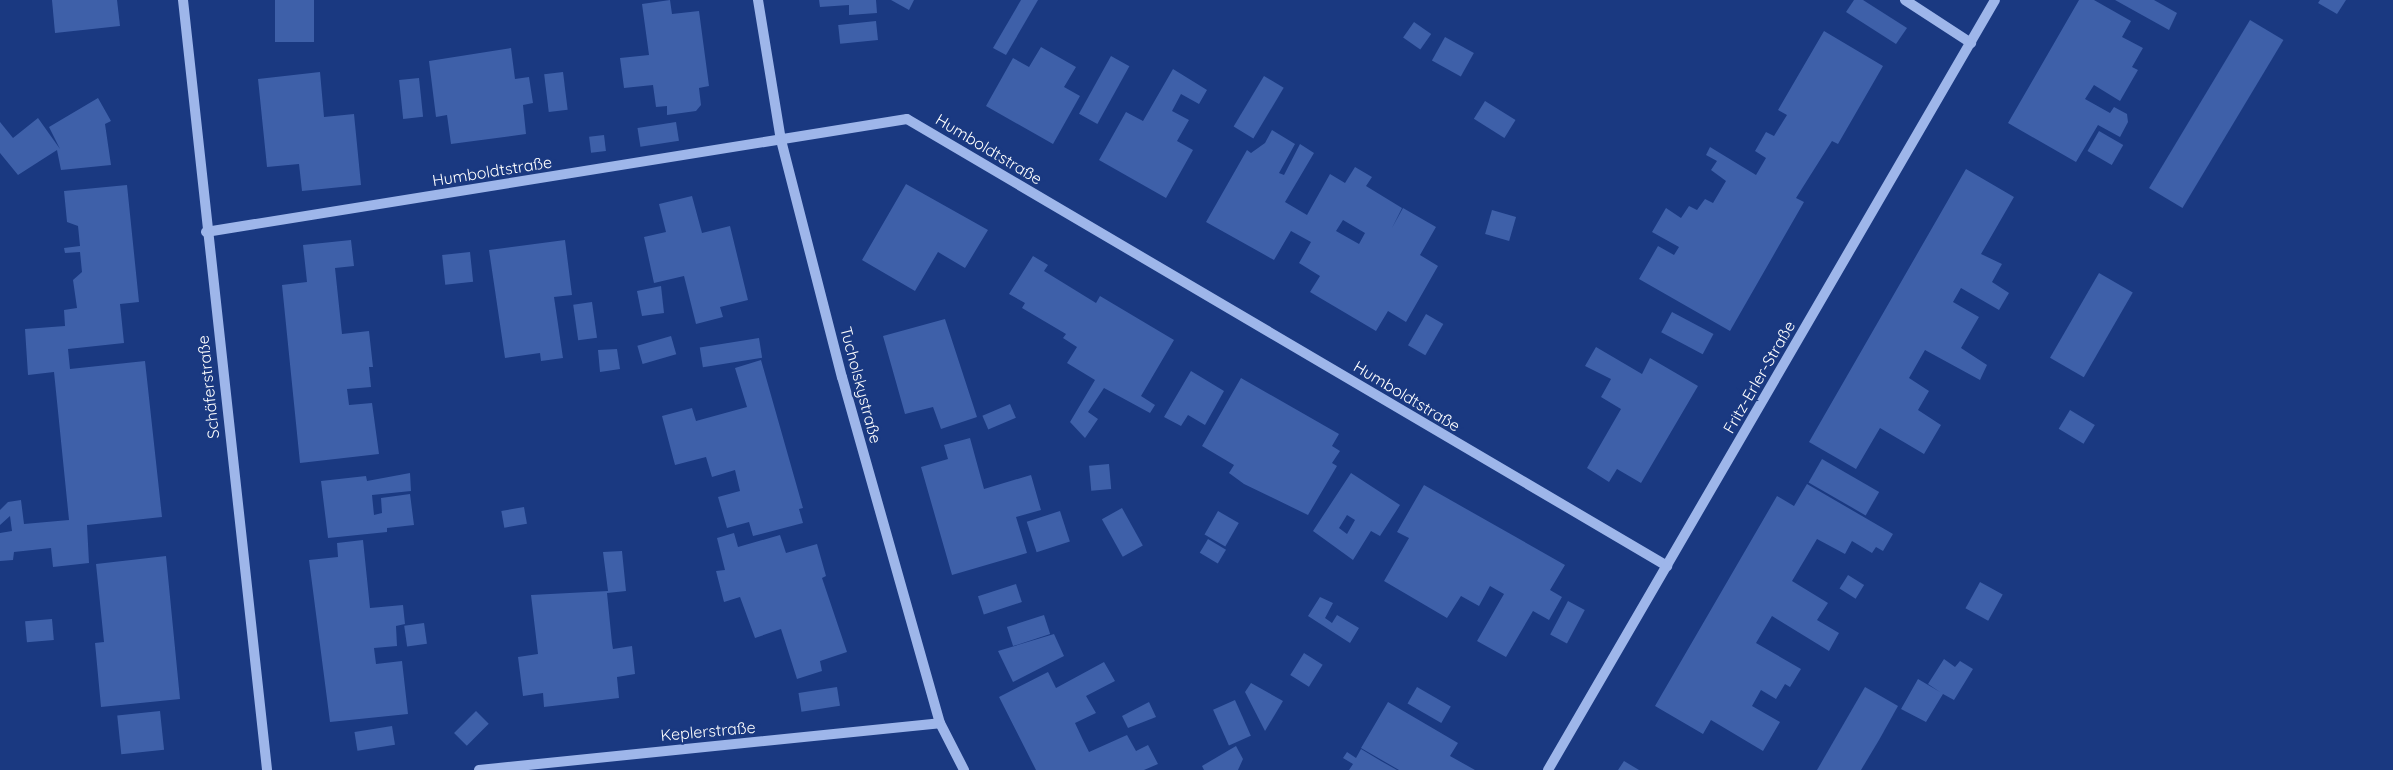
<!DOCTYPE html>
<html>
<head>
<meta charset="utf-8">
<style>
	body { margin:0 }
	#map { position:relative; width:2393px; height:770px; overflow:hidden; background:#1a3981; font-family:Quicksand,sans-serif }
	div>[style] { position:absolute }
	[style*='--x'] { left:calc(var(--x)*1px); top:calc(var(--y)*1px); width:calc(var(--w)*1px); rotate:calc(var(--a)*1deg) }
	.building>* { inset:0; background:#3e60a9; transform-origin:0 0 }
	.minor>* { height:10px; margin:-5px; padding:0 5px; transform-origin:5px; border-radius:5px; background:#9eb6ea }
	span { translate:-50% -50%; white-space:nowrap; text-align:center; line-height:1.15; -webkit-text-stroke:5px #1a3981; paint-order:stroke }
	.street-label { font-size:16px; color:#fff }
</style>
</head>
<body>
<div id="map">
	<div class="building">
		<i style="clip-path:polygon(52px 0,117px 0,120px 26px,55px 33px)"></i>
		<i style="left:275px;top:0;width:39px;height:42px"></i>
		<i style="clip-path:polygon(670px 0,672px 14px,699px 11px,709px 86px,699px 88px,701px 105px,696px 111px,667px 115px,667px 106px,656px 107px,653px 85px,624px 88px,620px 58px,649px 55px,642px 4px)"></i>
		<i style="clip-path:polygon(819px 0,876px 0,877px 13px,849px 15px,849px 5px,820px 7px)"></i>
		<i style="clip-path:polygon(891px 0,914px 0,909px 10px)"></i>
		<i style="clip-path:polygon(1021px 0,1038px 0,1006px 55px,993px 48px)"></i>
		<i style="clip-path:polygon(1854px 0,1863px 0,1907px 28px,1896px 44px,1846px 12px)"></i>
		<i style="clip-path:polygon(2079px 0,2094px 0,2131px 21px,2122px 37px,2143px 48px,2132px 67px,2138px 70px,2120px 101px,2094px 85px,2085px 99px,2110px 113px,2114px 107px,2127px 114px,2128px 122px,2120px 137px,2098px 125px,2076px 162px,2008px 123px)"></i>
		<i style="clip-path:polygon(2115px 0,2154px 0,2177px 13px,2169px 30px)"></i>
		<i style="clip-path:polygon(2320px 0,2346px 0,2337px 14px,2318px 3px)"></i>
		<i style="left:2250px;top:20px;width:39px;height:196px;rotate:31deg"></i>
		<i style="left:876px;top:21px;width:19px;height:38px;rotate:84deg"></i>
		<i style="left:1414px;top:22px;width:21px;height:19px;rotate:35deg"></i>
		<i style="clip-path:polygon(1824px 31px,1883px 66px,1838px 144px,1832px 141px,1796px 198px,1804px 202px,1730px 331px,1639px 279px,1658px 246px,1674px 255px,1679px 247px,1652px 232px,1666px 208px,1681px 218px,1689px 206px,1697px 210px,1705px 199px,1713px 203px,1726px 181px,1711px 170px,1717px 161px,1706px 155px,1710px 147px,1756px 175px,1766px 158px,1755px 151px,1766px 132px,1774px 136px,1787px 115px,1778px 110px)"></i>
		<i style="left:1445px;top:37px;width:33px;height:27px;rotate:29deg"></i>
		<i style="clip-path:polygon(1041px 47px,1076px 67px,1064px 87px,1080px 96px,1053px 144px,986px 106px,1013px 58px,1029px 67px)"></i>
		<i style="clip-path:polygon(511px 48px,515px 79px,529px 77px,533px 103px,523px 105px,526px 134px,451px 144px,447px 115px,436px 117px,429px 61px)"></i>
		<i style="left:1111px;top:56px;width:21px;height:66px;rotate:29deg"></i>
		<i style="clip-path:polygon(1173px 69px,1207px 90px,1199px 104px,1181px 94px,1172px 111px,1189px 120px,1177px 141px,1193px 150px,1166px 198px,1099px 160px,1126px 112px,1143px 121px)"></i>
		<i style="clip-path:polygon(320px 72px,324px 117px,354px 114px,361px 185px,302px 191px,299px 164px,267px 167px,258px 79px)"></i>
		<i style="left:563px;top:72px;width:38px;height:19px;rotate:83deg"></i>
		<i style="left:1264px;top:76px;width:23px;height:59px;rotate:31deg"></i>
		<i style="left:419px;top:78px;width:39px;height:20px;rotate:84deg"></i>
		<i style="clip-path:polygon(98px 98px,111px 121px,105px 124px,111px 165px,61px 170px,57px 150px,18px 175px,0 153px,0 122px,13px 138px,38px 118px,60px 149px,49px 127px)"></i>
		<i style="left:1485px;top:101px;width:36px;height:21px;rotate:32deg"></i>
		<i style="left:676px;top:122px;width:19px;height:39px;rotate:81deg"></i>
		<i style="clip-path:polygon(evenodd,1272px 130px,1295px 144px,1279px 173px,1284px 175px,1300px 144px,1314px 153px,1285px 202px,1307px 215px,1330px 174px,1345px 183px,1355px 167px,1372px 177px,1366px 186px,1402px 208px,1392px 228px,1403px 208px,1436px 227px,1420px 255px,1438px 266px,1406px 322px,1388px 311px,1376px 331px,1310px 292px,1320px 276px,1299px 263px,1311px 242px,1291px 231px,1274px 260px,1206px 222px,1247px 150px,1251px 153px,1265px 143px,1272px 130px,1343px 220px,1365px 233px,1359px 244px,1336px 231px,1343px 220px)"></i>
		<i style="left:2099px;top:131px;width:28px;height:23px;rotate:30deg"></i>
		<i style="left:604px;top:135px;width:16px;height:15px;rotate:83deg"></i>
		<i style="clip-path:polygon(1966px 169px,2014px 197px,1981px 254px,2002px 264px,1992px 282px,2009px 293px,1999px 310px,1961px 288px,1953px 302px,1979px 317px,1961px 348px,1987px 365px,1980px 380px,1925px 350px,1909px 378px,1929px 391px,1918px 410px,1941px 425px,1924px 454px,1880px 428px,1856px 469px,1809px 442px)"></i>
		<i style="clip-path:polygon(906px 184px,988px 230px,965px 268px,938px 252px,915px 291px,862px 260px)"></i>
		<i style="clip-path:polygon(127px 185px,139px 302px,120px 304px,124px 343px,68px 349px,70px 369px,145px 361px,162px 517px,87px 525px,89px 563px,53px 567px,51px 548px,14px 552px,13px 560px,0 561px,0 533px,12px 531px,10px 516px,0 525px,0 510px,8px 502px,21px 500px,24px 524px,69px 520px,54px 372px,28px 375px,25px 329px,65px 326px,64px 310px,77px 308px,73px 280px,82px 272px,80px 252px,65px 253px,64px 248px,80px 246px,78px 226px,67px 222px,64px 191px)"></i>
		<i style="clip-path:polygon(692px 196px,702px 233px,730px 226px,748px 300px,720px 307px,723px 317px,696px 324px,684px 276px,654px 283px,644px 237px,666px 232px,659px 204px)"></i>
		<i style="left:1492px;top:210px;width:25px;height:25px;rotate:16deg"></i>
		<i style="clip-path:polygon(351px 240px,354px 266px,335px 268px,342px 334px,369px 331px,373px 367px,369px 367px,371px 387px,347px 389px,349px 405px,372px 403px,379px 454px,300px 463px,282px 285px,307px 282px,303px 245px)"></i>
		<i style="clip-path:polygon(565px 240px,572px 295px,554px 297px,563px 358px,541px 361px,540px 353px,505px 358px,489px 250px)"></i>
		<i style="left:470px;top:252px;width:30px;height:28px;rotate:84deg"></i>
		<i style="clip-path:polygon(1033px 256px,1048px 265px,1044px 271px,1096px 303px,1100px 296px,1174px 340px,1141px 396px,1155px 405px,1150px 413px,1104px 388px,1088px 412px,1098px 419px,1085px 438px,1070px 422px,1095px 380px,1067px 363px,1077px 347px,1063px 338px,1066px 334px,1022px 308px,1025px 303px,1009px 294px)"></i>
		<i style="left:2099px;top:273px;width:39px;height:98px;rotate:30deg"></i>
		<i style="clip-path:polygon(661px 286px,664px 313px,642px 316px,637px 291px)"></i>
		<i style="left:592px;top:302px;width:36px;height:19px;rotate:82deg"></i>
		<i style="left:1672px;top:312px;width:47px;height:23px;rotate:28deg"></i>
		<i style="left:1426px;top:314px;width:20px;height:36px;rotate:30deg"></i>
		<i style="clip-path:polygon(945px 319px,977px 417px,941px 429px,933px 407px,905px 414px,883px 336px)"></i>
		<i style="left:671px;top:336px;width:19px;height:35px;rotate:74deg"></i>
		<i style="left:759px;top:338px;width:20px;height:60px;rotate:81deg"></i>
		<i style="clip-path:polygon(1596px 347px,1642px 374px,1650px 358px,1698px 386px,1641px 483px,1617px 469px,1609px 482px,1587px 468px,1621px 409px,1601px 397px,1611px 379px,1585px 366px)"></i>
		<i style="clip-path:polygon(617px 349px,620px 369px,600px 372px,598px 350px)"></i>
		<i style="clip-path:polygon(761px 360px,803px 508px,799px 509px,803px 523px,753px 536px,749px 522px,727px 528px,718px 497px,740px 491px,735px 470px,712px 477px,706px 457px,675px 465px,662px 416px,692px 408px,696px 421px,747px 407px,735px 368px)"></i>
		<i style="clip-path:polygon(1191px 371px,1224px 391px,1205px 425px,1188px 415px,1181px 426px,1164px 417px)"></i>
		<i style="clip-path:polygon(1241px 378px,1339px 434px,1332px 446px,1340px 451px,1332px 463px,1337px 466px,1308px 515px,1244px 484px,1229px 473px,1234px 465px,1202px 446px)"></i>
		<i style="left:1010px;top:404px;width:15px;height:30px;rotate:67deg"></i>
		<i style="left:2070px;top:410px;width:29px;height:22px;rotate:31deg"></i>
		<i style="clip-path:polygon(970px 438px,984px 489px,1031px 475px,1041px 510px,1016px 517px,1027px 553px,952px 575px,921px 467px,948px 459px,944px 445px)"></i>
		<i style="left:1822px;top:459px;width:66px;height:27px;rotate:30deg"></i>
		<i style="left:1109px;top:464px;width:25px;height:20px;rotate:85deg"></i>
		<i style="clip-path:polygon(410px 473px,411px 491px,372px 495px,374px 515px,382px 513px,381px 498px,410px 494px,414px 525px,387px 528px,387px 532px,328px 538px,321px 481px,366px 476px,367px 481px)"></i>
		<i style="clip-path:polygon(evenodd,1351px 473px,1400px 505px,1380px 536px,1371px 531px,1353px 560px,1313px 531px,1351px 473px,1347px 515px,1355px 520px,1347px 534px,1339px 528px,1347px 515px)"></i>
		<i style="clip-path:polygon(1807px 484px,1893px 534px,1883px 551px,1876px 547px,1872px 553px,1852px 541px,1845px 554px,1817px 539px,1792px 581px,1828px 603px,1817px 620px,1839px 633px,1829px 651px,1772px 616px,1756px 643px,1801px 669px,1790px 687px,1785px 684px,1776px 699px,1761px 690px,1752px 706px,1780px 722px,1763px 751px,1711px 720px,1703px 734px,1655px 706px,1777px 496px,1794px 506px)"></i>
		<i style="clip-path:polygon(1424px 485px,1565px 565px,1550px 590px,1562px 597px,1549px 620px,1533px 611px,1506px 657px,1477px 641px,1504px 594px,1490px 586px,1479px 606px,1461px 596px,1447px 618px,1384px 581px,1409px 538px,1397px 532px)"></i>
		<i style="left:524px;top:507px;width:17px;height:23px;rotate:80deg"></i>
		<i style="left:1122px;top:508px;width:43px;height:23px;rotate:61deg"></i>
		<i style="left:1060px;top:511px;width:32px;height:35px;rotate:72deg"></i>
		<i style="left:1218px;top:511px;width:24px;height:27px;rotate:30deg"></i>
		<i style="clip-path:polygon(734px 533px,738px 547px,780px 535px,786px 553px,817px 544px,826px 576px,822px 578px,847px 652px,820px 661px,822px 671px,797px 679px,781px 629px,755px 638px,740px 597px,724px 602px,716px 571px,725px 570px,717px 538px)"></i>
		<i style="left:1208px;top:539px;width:21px;height:16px;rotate:31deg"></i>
		<i style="clip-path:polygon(363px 540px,370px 608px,403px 605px,405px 624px,396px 626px,397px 646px,374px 648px,376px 664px,402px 661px,408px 714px,330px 722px,309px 560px,338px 557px,337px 543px)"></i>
		<i style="clip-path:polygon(622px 551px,626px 591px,607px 593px,612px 643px,613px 649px,632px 646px,635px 674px,617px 677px,619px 698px,544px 707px,543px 693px,523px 696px,518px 657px,538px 654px,531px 595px,608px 591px,603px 552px)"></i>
		<i style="clip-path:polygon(166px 556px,180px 699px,101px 707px,95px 643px,104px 642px,96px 564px)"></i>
		<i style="left:1848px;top:575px;width:19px;height:16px;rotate:32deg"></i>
		<i style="left:1980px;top:582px;width:26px;height:30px;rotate:29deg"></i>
		<i style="left:1016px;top:584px;width:19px;height:40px;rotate:72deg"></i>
		<i style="clip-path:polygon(1320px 597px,1333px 603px,1325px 618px,1332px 623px,1337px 615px,1359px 628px,1350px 643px,1308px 616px)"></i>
		<i style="left:1568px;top:601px;width:19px;height:38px;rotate:28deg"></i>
		<i style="left:1044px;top:615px;width:20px;height:39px;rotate:72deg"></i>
		<i style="left:52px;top:619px;width:21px;height:27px;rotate:85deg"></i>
		<i style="left:424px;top:623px;width:21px;height:20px;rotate:82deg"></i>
		<i style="clip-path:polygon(1054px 634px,1064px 656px,1013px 682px,998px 651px)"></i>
		<i style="left:1304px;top:653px;width:22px;height:26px;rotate:32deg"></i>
		<i style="clip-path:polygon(1944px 659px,1955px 667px,1960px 661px,1973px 669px,1954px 700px,1943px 694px,1926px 722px,1901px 709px,1918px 679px,1940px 692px,1928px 684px)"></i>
		<i style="clip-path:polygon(1104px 662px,1115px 681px,1086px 696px,1096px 713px,1075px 723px,1082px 738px,1089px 752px,1127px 735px,1136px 751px,1148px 745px,1158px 764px,1144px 770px,1036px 770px,999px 697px,1048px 672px,1056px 688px)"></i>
		<i style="clip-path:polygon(1251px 683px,1283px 701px,1265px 731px,1245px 692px)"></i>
		<i style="left:837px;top:687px;width:19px;height:39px;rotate:81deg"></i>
		<i style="left:1417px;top:687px;width:39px;height:19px;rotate:30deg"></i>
		<i style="clip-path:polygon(1865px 687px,1898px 706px,1879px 740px,1861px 770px,1817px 770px)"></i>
		<i style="left:1235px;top:700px;width:39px;height:24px;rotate:66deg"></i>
		<i style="clip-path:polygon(1149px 702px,1156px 717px,1128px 728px,1122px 716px)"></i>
		<i style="clip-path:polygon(1388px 702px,1458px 743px,1450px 756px,1475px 770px,1399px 770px,1361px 748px)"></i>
		<i style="left:160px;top:711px;width:39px;height:43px;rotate:84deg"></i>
		<i style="left:476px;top:711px;width:18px;height:31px;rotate:45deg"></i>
		<i style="left:392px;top:726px;width:19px;height:38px;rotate:81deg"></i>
		<i style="clip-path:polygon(1236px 746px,1243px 759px,1238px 770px,1204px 770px,1202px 766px)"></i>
		<i style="clip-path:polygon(1361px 749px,1381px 761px,1397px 770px,1349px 770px,1353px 764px,1343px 758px,1347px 752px,1356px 758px)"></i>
		<i style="clip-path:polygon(1624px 761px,1639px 770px,1618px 770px)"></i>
	</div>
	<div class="minor">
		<i style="--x:183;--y:0;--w:775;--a:83.77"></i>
		<i style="--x:758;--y:0;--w:142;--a:80.7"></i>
		<i style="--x:781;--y:140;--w:245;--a:75.6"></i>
		<i style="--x:842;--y:377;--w:360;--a:74.2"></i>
		<i style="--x:940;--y:723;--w:53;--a:62.9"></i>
		<i style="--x:1905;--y:0;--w:79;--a:33.1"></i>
		<i style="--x:206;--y:232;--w:710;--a:-9.16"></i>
		<i style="--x:907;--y:119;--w:882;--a:30.46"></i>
		<i style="--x:479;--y:770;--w:463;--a:-5.8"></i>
		<i style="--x:1548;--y:770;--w:890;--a:-59.86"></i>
	</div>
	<div class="street-label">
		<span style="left:989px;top:149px;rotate:31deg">Humboldtstraße</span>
		<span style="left:492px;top:171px;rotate:-9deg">Humboldtstraße</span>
		<span style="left:1759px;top:377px;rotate:-60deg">Fritz-Erler-Straße</span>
		<span style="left:861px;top:385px;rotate:75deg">Tucholskystraße</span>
		<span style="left:208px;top:387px;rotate:-96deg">Schäferstraße</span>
		<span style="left:1407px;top:396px;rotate:31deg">Humboldtstraße</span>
		<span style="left:708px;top:731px;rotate:-5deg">Keplerstraße</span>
	</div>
</div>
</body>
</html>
